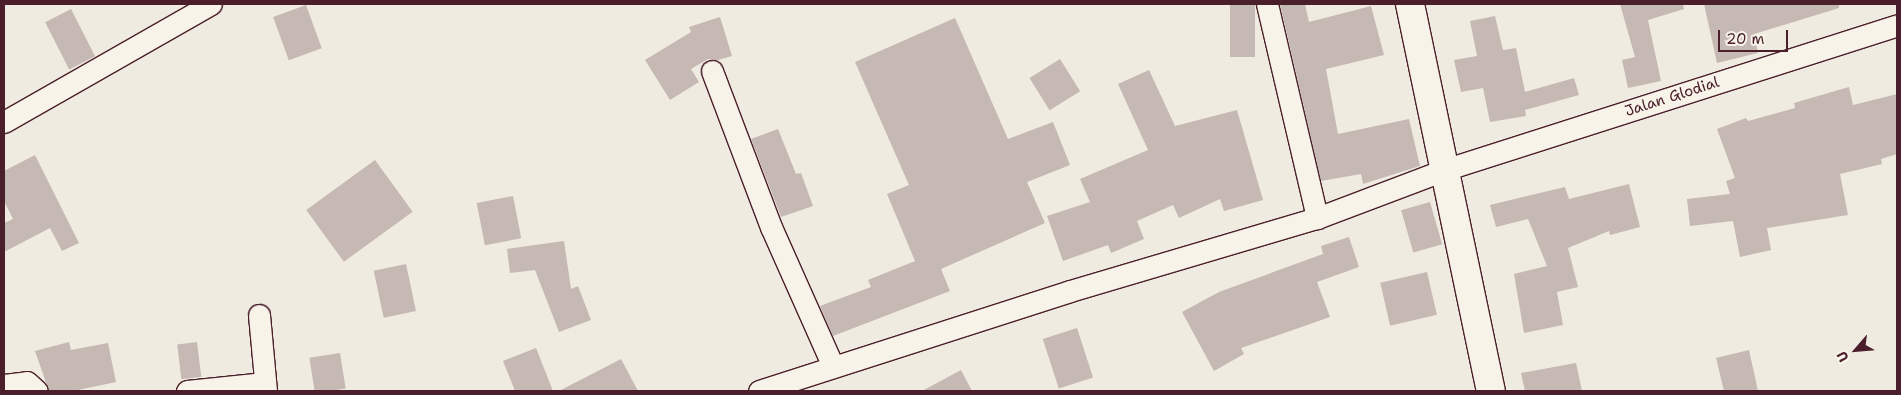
<!DOCTYPE html>
<html>
<head>
<meta charset="utf-8">
<style>
	body { margin:0 }
	#map { position:relative; width:1901px; height:395px; overflow:hidden; background:#f0ebe0; font-family:"Shantell Sans",sans-serif }
	div>[style] { position:absolute }
	[style*='--x'] { left:calc(var(--x)*1px); top:calc(var(--y)*1px); width:calc(var(--w)*1px); rotate:calc(var(--a)*1deg) }
	.building>* { inset:0; background:#c6b8b3; transform-origin:0 0 }
	.roads { filter:drop-shadow(1px 0 #4a1f2b) drop-shadow(-1px 0 #4a1f2b) drop-shadow(0 1px #4a1f2b) drop-shadow(0 -1px #4a1f2b) }
	.street>* { height:21px; margin:-10.5px; padding:0 10.5px; transform-origin:10.5px; border-radius:10.5px; background:#f7f3e8 }
	.secondary>* { height:28px; margin:-14px; padding:0 14px; transform-origin:14px; border-radius:14px; background:#f7f3e8 }
	span { translate:-50% -50%; white-space:nowrap; text-align:center; line-height:1.15; -webkit-text-stroke:5px #f7f3e8; paint-order:stroke }
	.street-label { font-size:15px; color:#4a1f2b }
	.frame { position:absolute; inset:0; border:5px solid #4a1f2b; pointer-events:none }
	.north { position:absolute; left:1831px; top:325px; width:50px; height:50px; -webkit-text-stroke:4px #f7f3e8; paint-order:stroke; rotate:243deg; font-size:14px; font-weight:700; line-height:20px; text-align:center; color:#4a1f2b }
	.north::after { content:''; display:block; margin:auto; width:18px; height:22px; background:#4a1f2b; clip-path:polygon(50% 0,100% 100%,50% 72%,0 100%) }
	.scale { position:absolute; left:1718px; top:30px; width:70px; height:22px; box-sizing:border-box; border:2px solid #4a1f2b; border-top:0; padding-left:6px; font-size:15px; line-height:18px; white-space:nowrap; color:#4a1f2b; -webkit-text-stroke:4px #f7f3e8; paint-order:stroke }
</style>
</head>
<body>
<div id="map">
	<div class="building">
		<i style="left:1230px;top:4px;width:25px;height:53px"></i>
		<i style="clip-path:polygon(1280px 4px,1305px 4px,1309px 22px,1371px 6px,1384px 55px,1326px 69px,1338px 134px,1409px 119px,1420px 166px,1363px 184px,1361px 174px,1321px 181px)"></i>
		<i style="clip-path:polygon(1620px 4px,1683px 4px,1684px 9px,1648px 20px,1661px 81px,1628px 88px,1622px 60px,1635px 57px)"></i>
		<i style="clip-path:polygon(1704px 4px,1839px 4px,1839px 8px,1754px 34px,1758px 53px,1717px 63px)"></i>
		<i style="left:306px;top:5px;width:46px;height:35px;rotate:70deg"></i>
		<i style="left:71px;top:9px;width:53px;height:29px;rotate:63deg"></i>
		<i style="clip-path:polygon(1495px 16px,1503px 50px,1516px 48px,1525px 92px,1574px 78px,1579px 95px,1525px 110px,1526px 116px,1490px 122px,1483px 88px,1461px 92px,1454px 60px,1477px 56px,1470px 21px)"></i>
		<i style="clip-path:polygon(720px 17px,732px 56px,718px 60px,708px 59px,691px 69px,699px 82px,670px 100px,645px 60px,691px 32px,689px 27px)"></i>
		<i style="clip-path:polygon(955px 18px,1008px 139px,1053px 122px,1070px 165px,1027px 182px,1045px 223px,941px 269px,950px 291px,833px 336px,820px 306px,871px 287px,868px 280px,915px 261px,887px 194px,909px 185px,855px 62px)"></i>
		<i style="left:1060px;top:59px;width:38px;height:36px;rotate:58deg"></i>
		<i style="clip-path:polygon(1149px 70px,1175px 126px,1237px 110px,1263px 200px,1224px 211px,1220px 199px,1179px 218px,1173px 205px,1137px 221px,1144px 239px,1111px 253px,1108px 245px,1063px 261px,1047px 216px,1090px 202px,1080px 179px,1148px 150px,1118px 84px)"></i>
		<i style="clip-path:polygon(1849px 87px,1853px 105px,1897px 94px,1897px 154px,1881px 159px,1882px 164px,1840px 174px,1848px 215px,1767px 228px,1771px 250px,1740px 257px,1733px 221px,1690px 226px,1687px 199px,1730px 194px,1726px 181px,1735px 178px,1717px 129px,1746px 118px,1748px 121px,1795px 108px,1794px 103px)"></i>
		<i style="clip-path:polygon(778px 129px,796px 174px,801px 173px,813px 206px,781px 217px,751px 139px)"></i>
		<i style="clip-path:polygon(35px 155px,79px 243px,62px 251px,50px 228px,4px 252px,4px 223px,13px 219px,4px 201px,4px 171px)"></i>
		<i style="left:375px;top:160px;width:64px;height:85px;rotate:54deg"></i>
		<i style="clip-path:polygon(1629px 184px,1640px 227px,1610px 235px,1609px 231px,1568px 248px,1578px 287px,1557px 292px,1563px 325px,1524px 333px,1514px 274px,1547px 266px,1528px 219px,1496px 227px,1490px 205px,1565px 187px,1569px 199px)"></i>
		<i style="left:513px;top:196px;width:43px;height:37px;rotate:79deg"></i>
		<i style="left:1430px;top:202px;width:44px;height:30px;rotate:74deg"></i>
		<i style="clip-path:polygon(1349px 237px,1359px 267px,1317px 282px,1330px 317px,1241px 348px,1244px 354px,1214px 371px,1182px 312px,1219px 292px,1323px 254px,1321px 246px)"></i>
		<i style="clip-path:polygon(564px 241px,571px 289px,578px 286px,591px 320px,559px 332px,535px 270px,510px 273px,507px 249px)"></i>
		<i style="left:406px;top:264px;width:48px;height:33px;rotate:78deg"></i>
		<i style="left:1427px;top:272px;width:44px;height:48px;rotate:77deg"></i>
		<i style="left:1077px;top:328px;width:52px;height:36px;rotate:72deg"></i>
		<i style="clip-path:polygon(69px 342px,71px 350px,108px 343px,116px 382px,73px 391px,49px 391px,35px 351px)"></i>
		<i style="left:197px;top:342px;width:35px;height:20px;rotate:83deg"></i>
		<i style="clip-path:polygon(536px 348px,553px 391px,515px 391px,503px 361px)"></i>
		<i style="clip-path:polygon(1749px 350px,1758px 391px,1724px 391px,1716px 358px)"></i>
		<i style="left:340px;top:353px;width:36px;height:31px;rotate:81deg"></i>
		<i style="clip-path:polygon(621px 359px,638px 391px,559px 391px)"></i>
		<i style="clip-path:polygon(1576px 363px,1582px 391px,1525px 391px,1521px 373px)"></i>
		<i style="clip-path:polygon(961px 370px,972px 391px,922px 391px)"></i>
	</div>
	<div class="roads">
		<div class="street">
			<i style="--x:1267;--y:4;--w:220;--a:76.8"></i>
			<i style="--x:712;--y:71;--w:167;--a:69.3"></i>
			<i style="--x:771;--y:227;--w:152;--a:66"></i>
			<i style="--x:4;--y:122;--w:238;--a:-29.7"></i>
			<i style="--x:259;--y:315;--w:76;--a:84.7"></i>
			<i style="--x:4;--y:385;--w:23;--a:-7"></i>
			<i style="--x:27;--y:382;--w:13;--a:42"></i>
			<i style="--x:187;--y:391;--w:78;--a:-5.9"></i>
			<i style="--x:759;--y:391;--w:327;--a:-17.8"></i>
			<i style="--x:1070;--y:291;--w:258;--a:-16.5"></i>
			<i style="--x:1317;--y:218;--w:139;--a:-20.7"></i>
			<i style="--x:1447;--y:169;--w:472;--a:-17.7"></i>
		</div>
		<div class="secondary">
			<i style="--x:1410;--y:4;--w:395;--a:78.2"></i>
		</div>
	</div>
	<div class="street-label">
		<span style="left:1672px;top:97px;rotate:-18deg">Jalan Glodial</span>
	</div>
	<div class="frame"></div>
	<div class="north">U</div>
	<div class="scale">20 m</div>
</div>
</body>
</html>
